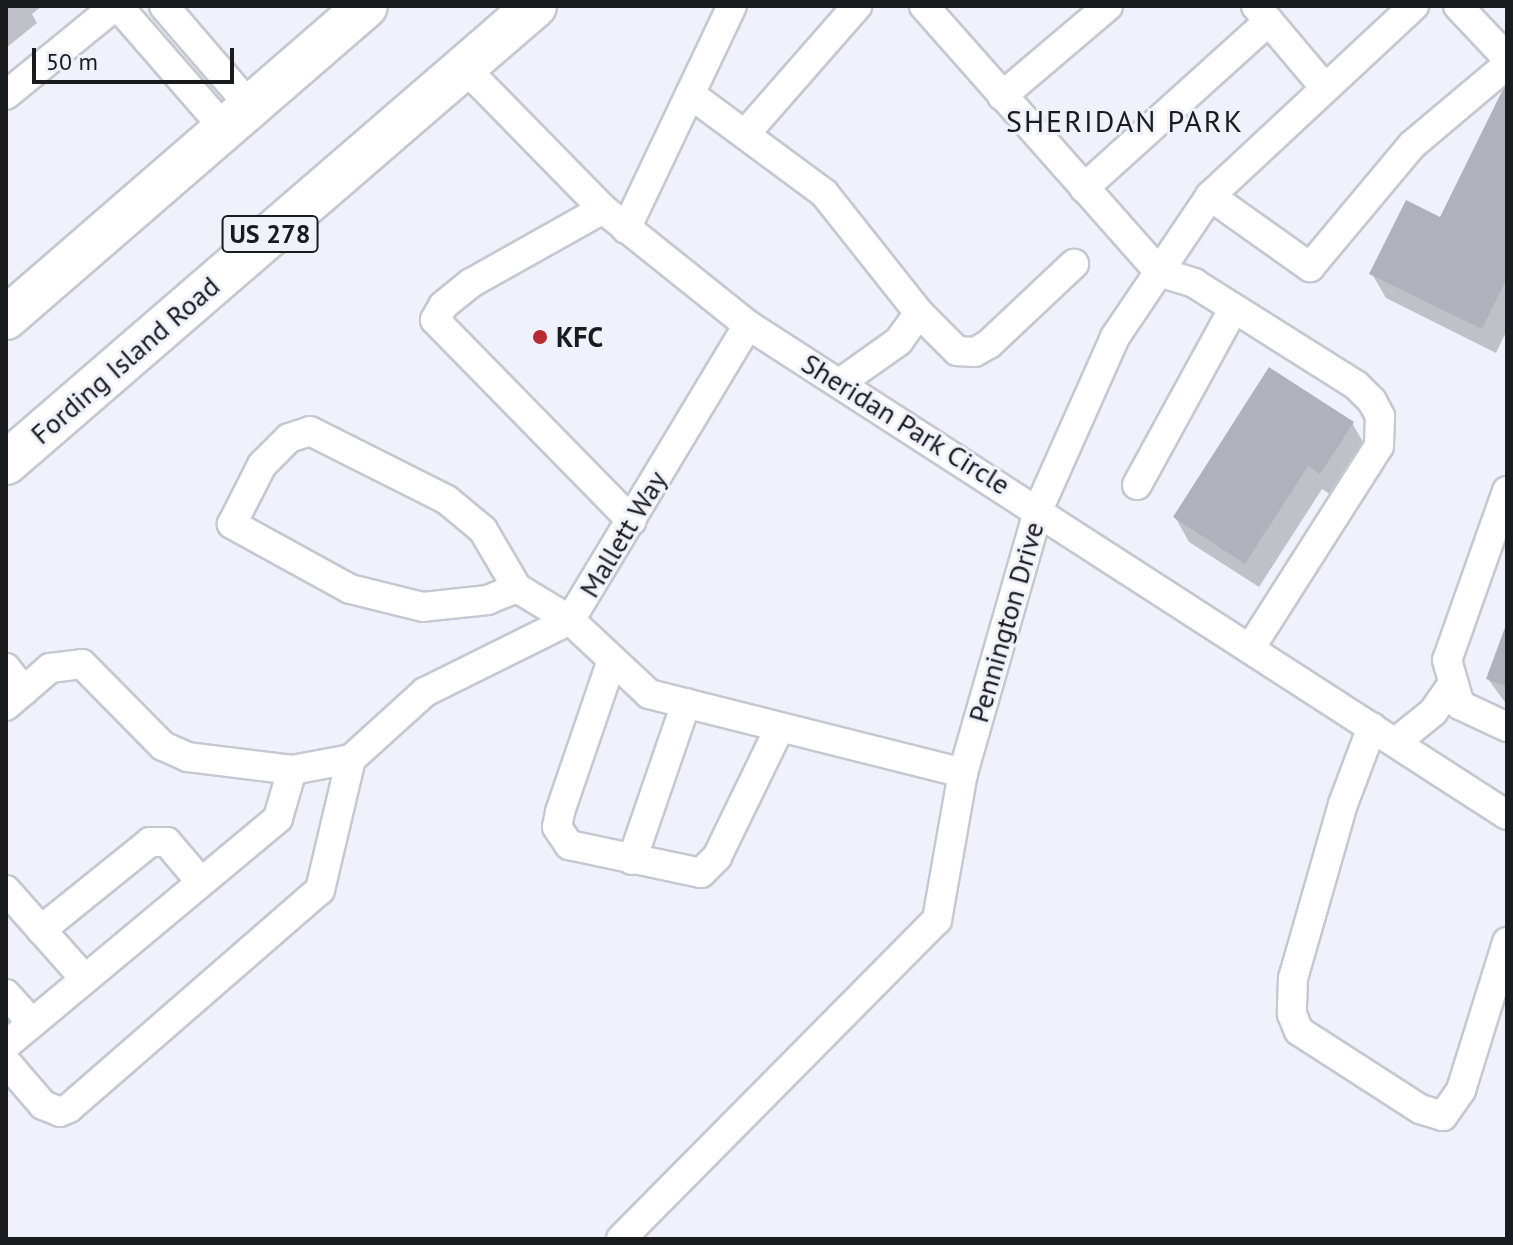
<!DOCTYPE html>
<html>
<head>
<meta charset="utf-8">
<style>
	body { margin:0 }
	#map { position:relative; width:1513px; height:1245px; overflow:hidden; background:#eff2fb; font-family:"PT Sans",sans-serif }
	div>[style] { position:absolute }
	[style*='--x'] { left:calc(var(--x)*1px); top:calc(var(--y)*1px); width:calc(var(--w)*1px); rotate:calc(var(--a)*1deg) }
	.shadow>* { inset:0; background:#0003 }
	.building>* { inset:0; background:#b0b2bb }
	.roads { filter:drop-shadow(2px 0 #c5c8d1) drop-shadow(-2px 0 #c5c8d1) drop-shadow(0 2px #c5c8d1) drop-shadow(0 -2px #c5c8d1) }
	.minor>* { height:28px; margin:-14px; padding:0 14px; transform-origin:14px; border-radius:14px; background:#fff }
	.highway>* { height:42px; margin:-21px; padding:0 21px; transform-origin:21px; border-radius:21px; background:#fff }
	.dots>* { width:22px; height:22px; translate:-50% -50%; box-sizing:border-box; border:4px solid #eff2fb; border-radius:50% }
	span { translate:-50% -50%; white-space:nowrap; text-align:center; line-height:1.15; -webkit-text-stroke:6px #eff2fb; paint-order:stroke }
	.shield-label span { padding:2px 6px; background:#eff2fb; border:2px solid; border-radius:6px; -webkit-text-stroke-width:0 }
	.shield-label { font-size:26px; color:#1a1b1e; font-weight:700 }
	.poi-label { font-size:28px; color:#1a1b1e; font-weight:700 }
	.left { translate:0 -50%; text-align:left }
	.street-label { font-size:28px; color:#1a1b1e }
	.neighbourhood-label { font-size:30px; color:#1a1b1e; letter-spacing:2px }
	.frame { position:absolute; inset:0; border:8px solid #1a1b1e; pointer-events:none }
	.scale { position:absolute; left:32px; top:48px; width:202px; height:36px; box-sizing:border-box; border:4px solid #1a1b1e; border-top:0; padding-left:10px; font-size:24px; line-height:28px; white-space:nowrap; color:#1a1b1e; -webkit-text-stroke:6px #eff2fb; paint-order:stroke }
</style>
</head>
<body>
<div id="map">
	<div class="shadow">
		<i style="clip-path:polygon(6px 6px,42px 6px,32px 14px,37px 23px,6px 48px)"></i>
		<i style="clip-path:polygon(1507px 86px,1507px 330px,1496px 353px,1386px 298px,1372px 274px,1441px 220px)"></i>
		<i style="clip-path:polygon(1352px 423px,1366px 447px,1334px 497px,1322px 489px,1259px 587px,1189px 542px,1175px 517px)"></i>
		<i style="clip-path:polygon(1507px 627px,1507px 705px,1488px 679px)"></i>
	</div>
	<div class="building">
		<i style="clip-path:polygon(1507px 81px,1507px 278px,1482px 329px,1369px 274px,1406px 200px,1440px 217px)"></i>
		<i style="clip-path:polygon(1269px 367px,1354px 422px,1320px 474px,1308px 466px,1245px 564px,1173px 517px)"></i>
		<i style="clip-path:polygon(1507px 622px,1507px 687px,1486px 679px)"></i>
	</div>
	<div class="roads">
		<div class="minor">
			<i style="--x:118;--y:6;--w:162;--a:49"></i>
			<i style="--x:164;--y:6;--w:132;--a:49.3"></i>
			<i style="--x:924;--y:6;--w:355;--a:48.5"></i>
			<i style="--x:1159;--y:272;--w:37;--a:17"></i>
			<i style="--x:1194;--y:283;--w:191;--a:32.2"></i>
			<i style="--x:1356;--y:385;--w:23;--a:45"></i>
			<i style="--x:1372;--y:401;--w:17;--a:62"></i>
			<i style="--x:1380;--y:416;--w:30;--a:92"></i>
			<i style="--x:1379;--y:446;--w:238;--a:122.5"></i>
			<i style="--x:1256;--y:6;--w:107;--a:49.9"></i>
			<i style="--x:1458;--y:6;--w:71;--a:46.7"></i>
			<i style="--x:463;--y:66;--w:200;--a:45.6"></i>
			<i style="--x:603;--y:209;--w:186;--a:38.7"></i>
			<i style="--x:748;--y:325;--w:903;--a:32.85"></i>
			<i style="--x:690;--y:94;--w:167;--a:36.5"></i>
			<i style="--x:824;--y:193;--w:153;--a:51.6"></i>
			<i style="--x:919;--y:313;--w:34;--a:126"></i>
			<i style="--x:899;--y:341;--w:72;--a:144.6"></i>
			<i style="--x:6;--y:95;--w:141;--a:-39.2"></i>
			<i style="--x:1002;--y:96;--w:139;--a:-40.3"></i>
			<i style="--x:746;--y:133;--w:169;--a:-48.8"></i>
			<i style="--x:1084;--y:188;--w:249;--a:-42.1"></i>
			<i style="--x:1210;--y:196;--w:123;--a:35.4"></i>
			<i style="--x:1310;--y:267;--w:159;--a:-50.1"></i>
			<i style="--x:1412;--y:145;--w:124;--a:-40.1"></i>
			<i style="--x:603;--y:209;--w:151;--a:150.7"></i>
			<i style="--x:471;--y:283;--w:36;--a:141"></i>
			<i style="--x:443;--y:306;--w:16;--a:120"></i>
			<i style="--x:435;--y:320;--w:281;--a:45.6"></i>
			<i style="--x:626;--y:229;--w:247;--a:-64.6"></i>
			<i style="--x:919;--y:313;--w:54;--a:45"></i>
			<i style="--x:957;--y:351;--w:18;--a:3"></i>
			<i style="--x:975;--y:352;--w:16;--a:-30"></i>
			<i style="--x:989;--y:344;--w:117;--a:-43.3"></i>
			<i style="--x:748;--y:325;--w:345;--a:121.1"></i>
			<i style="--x:570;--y:620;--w:108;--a:43.1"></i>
			<i style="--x:649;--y:694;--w:324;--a:14.1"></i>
			<i style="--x:1137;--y:485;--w:200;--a:-61.3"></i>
			<i style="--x:1507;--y:491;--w:179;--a:109.5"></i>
			<i style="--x:1447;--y:660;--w:47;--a:73.9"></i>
			<i style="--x:1460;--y:705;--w:52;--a:25.1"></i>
			<i style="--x:517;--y:588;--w:31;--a:158"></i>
			<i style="--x:488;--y:600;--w:65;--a:173.9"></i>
			<i style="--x:423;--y:607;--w:75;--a:-166.1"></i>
			<i style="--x:350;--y:589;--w:135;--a:-151.2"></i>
			<i style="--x:232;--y:524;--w:66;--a:-63"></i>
			<i style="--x:262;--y:465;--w:38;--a:-45"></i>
			<i style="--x:289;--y:438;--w:22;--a:-18"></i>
			<i style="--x:310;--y:431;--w:153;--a:26.7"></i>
			<i style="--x:447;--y:500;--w:47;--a:39.8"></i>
			<i style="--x:483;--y:530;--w:67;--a:59.6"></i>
			<i style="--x:517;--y:588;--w:62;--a:31.1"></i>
			<i style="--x:612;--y:660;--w:161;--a:108.9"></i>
			<i style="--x:560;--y:812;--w:15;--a:101"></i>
			<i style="--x:557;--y:827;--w:22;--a:56"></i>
			<i style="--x:569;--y:845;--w:135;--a:12"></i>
			<i style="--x:701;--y:873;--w:23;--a:-45"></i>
			<i style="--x:717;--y:857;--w:144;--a:-64.1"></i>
			<i style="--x:6;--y:668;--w:29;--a:52"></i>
			<i style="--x:6;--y:706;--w:58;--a:-40.8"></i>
			<i style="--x:50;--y:668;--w:32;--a:-7"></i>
			<i style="--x:82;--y:664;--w:115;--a:45.4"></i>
			<i style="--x:163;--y:746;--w:27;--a:24"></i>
			<i style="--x:188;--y:757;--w:105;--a:7.1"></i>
			<i style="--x:1372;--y:727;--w:82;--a:110.6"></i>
			<i style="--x:1343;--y:804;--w:181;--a:106"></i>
			<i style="--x:1293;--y:978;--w:36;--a:92"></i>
			<i style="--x:1292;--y:1014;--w:18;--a:68"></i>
			<i style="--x:1299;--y:1031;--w:144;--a:32.8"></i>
			<i style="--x:1420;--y:1109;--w:24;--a:17"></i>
			<i style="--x:1443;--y:1116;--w:32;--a:-55"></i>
			<i style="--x:1461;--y:1090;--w:155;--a:-72.7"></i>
			<i style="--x:1396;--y:742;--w:48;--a:-39"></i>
			<i style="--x:1433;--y:712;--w:33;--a:-55"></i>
			<i style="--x:632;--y:860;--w:166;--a:-71"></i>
			<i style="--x:6;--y:890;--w:119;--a:48.4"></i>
			<i style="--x:41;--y:930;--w:140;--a:-38.9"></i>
			<i style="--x:150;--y:842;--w:17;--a:0"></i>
			<i style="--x:167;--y:842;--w:52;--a:49.6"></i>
			<i style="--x:6;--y:994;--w:39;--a:48"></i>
			<i style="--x:6;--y:1045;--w:354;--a:-39.8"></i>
			<i style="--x:278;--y:818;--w:50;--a:-73.7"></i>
			<i style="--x:292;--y:770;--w:60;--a:-10.6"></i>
			<i style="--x:351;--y:759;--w:100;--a:-42.2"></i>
			<i style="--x:425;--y:692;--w:162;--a:-26.4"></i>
			<i style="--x:6;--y:1062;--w:57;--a:49.3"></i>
			<i style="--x:43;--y:1105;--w:18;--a:22"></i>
			<i style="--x:60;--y:1112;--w:10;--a:-24"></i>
			<i style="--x:69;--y:1108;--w:332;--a:-41"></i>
			<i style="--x:320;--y:890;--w:135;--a:-76.7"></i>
			<i style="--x:621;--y:1239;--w:449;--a:-45.3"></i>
			<i style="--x:937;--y:920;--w:149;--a:-80"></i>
			<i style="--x:963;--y:773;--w:276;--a:-74"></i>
			<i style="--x:1039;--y:508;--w:187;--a:-66"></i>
			<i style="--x:1115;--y:337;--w:170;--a:-56"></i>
			<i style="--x:1210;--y:196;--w:279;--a:-43"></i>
		</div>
		<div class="highway">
			<i style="--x:6;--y:318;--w:476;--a:-40.9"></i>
			<i style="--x:6;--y:463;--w:699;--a:-40.82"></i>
		</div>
	</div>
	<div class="dots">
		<i style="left:540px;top:337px;background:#b92931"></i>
	</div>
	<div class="shield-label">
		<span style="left:270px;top:234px">US 278</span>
	</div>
	<div class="poi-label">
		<span class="left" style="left:556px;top:337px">KFC</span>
	</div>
	<div class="street-label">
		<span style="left:125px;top:360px;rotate:-41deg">Fording Island Road</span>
		<span style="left:906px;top:424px;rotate:32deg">Sheridan Park Circle</span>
		<span style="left:623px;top:534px;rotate:-59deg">Mallett Way</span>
		<span style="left:1006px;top:622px;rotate:-74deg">Pennington Drive</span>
	</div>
	<div class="neighbourhood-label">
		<span style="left:1125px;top:121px">SHERIDAN PARK</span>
	</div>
	<div class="frame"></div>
	<div class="scale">50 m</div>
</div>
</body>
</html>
